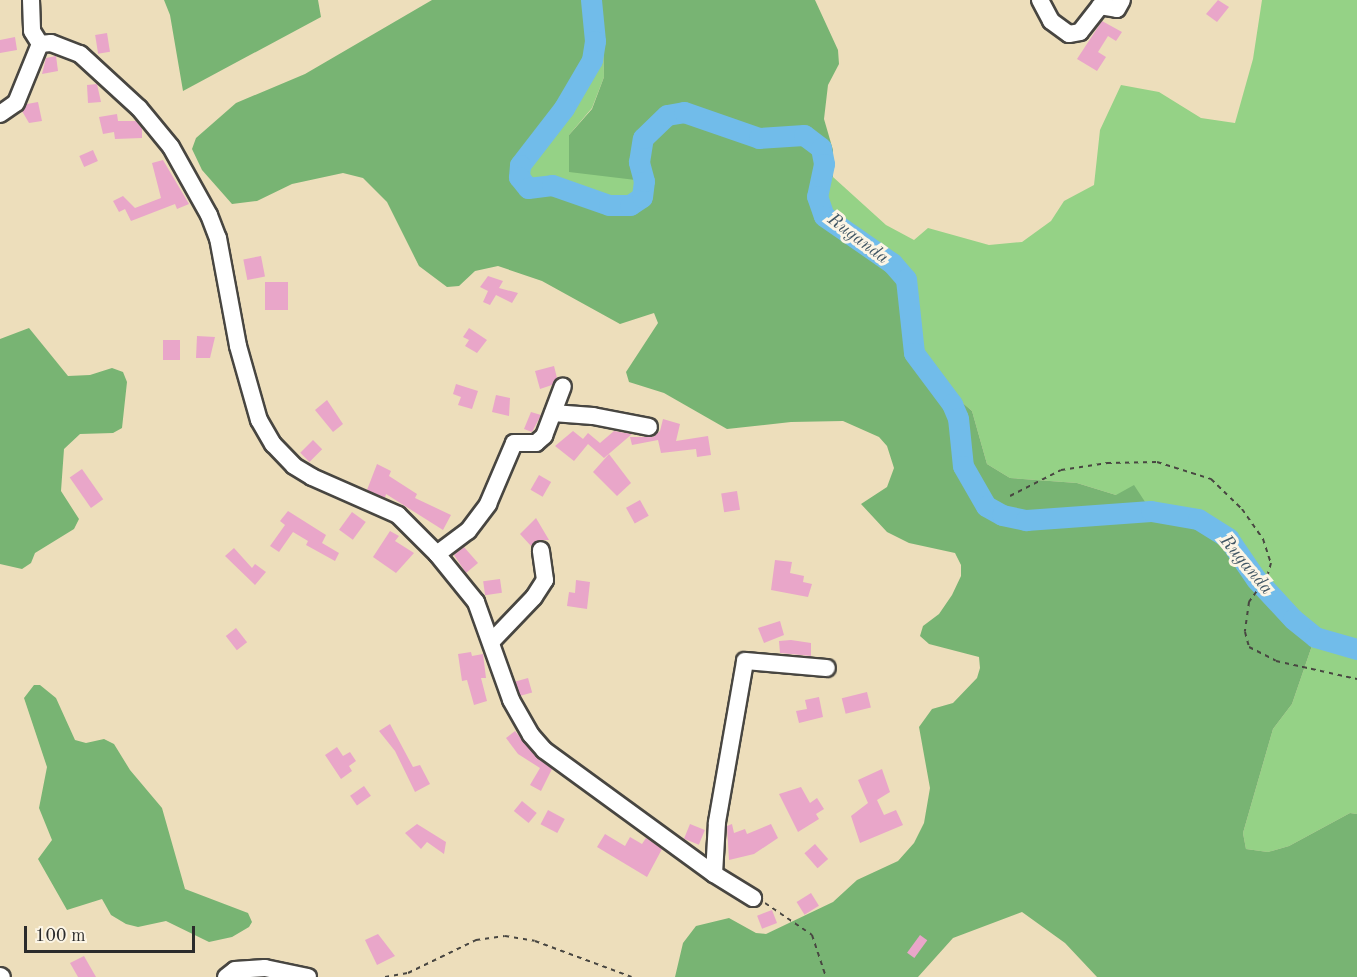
<!DOCTYPE html>
<html>
<head>
<meta charset="utf-8">
<style>
	body { margin:0 }
	#map { position:relative; width:1357px; height:977px; overflow:hidden; background:#eddebb; font-family:"Old Standard TT",serif }
	div>[style] { position:absolute }
	[style*='--x'] { left:calc(var(--x)*1px); top:calc(var(--y)*1px); width:calc(var(--w)*1px); rotate:calc(var(--a)*1deg) }
	.green>* { inset:0; background:#95d286 }
	.forest>* { inset:0; background:#78b473 }
	.river>* { height:21px; margin:-10.5px; padding:0 10.5px; transform-origin:10.5px; border-radius:10.5px; background:#71bcea }
	.building>* { inset:0; background:#e9a6c9; transform-origin:0 0 }
	.path>* { height:2px; margin-top:-1px; transform-origin:0; background:repeating-linear-gradient(90deg,#484641 0 4.5px,transparent 0 9px) }
	.roads { filter:drop-shadow(2px 0 #484641) drop-shadow(-2px 0 #484641) drop-shadow(0 2px #484641) drop-shadow(0 -2px #484641) }
	.minor>* { height:16px; margin:-8px; padding:0 8px; transform-origin:8px; border-radius:8px; background:#fff }
	span { translate:-50% -50%; white-space:nowrap; text-align:center; line-height:1.15; -webkit-text-stroke:6px #fcf5e5; paint-order:stroke }
	.water-label { font-size:18px; color:#405664; font-style:italic }
	.scale { position:absolute; left:24px; top:926px; width:171px; height:27px; box-sizing:border-box; border:3px solid #2b2b2b; border-top:0; padding-left:8px; font-size:18px; line-height:21px; white-space:nowrap; color:#2b2b2b; -webkit-text-stroke:4px #fcf5e5; paint-order:stroke }
</style>
</head>
<body>
<div id="map">
	<div class="green">
		<i style="clip-path:polygon(1262px 0,1357px 0,1357px 814px,1350px 813px,1289px 846px,1268px 852px,1246px 849px,1243px 833px,1273px 729px,1292px 704px,1315px 637px,1256px 579px,1228px 538px,1198px 519px,1151px 511px,1116px 495px,1077px 483px,1010px 478px,987px 464px,972px 411px,919px 365px,914px 353px,906px 279px,892px 263px,824px 216px,817px 196px,833px 177px,886px 225px,914px 240px,928px 228px,989px 245px,1022px 242px,1051px 221px,1064px 201px,1094px 185px,1100px 130px,1121px 85px,1159px 92px,1201px 118px,1235px 123px,1253px 59px)"></i>
		<i style="clip-path:polygon(590px 8px,603px 38px,604px 77px,592px 108px,569px 135px,644px 181px,642px 197px,630px 205px,609px 205px,552px 185px,528px 188px,519px 177px,520px 165px,564px 108px,595px 41px)"></i>
	</div>
	<div class="forest">
		<i style="clip-path:polygon(164px 0,318px 0,321px 17px,183px 91px,170px 15px)"></i>
		<i style="clip-path:polygon(evenodd,432px 0,815px 0,838px 50px,839px 64px,828px 85px,824px 119px,833px 150px,833px 177px,817px 195px,818px 206px,824px 216px,900px 270px,910px 295px,914px 353px,919px 365px,972px 411px,987px 464px,1010px 478px,1077px 483px,1116px 495px,1134px 485px,1151px 511px,1198px 519px,1228px 538px,1256px 579px,1315px 637px,1292px 704px,1273px 729px,1243px 833px,1246px 849px,1268px 852px,1289px 846px,1350px 813px,1357px 814px,1357px 977px,1097px 977px,1065px 943px,1022px 912px,953px 938px,918px 977px,675px 977px,683px 943px,696px 926px,729px 918px,756px 933px,766px 934px,833px 902px,857px 880px,898px 861px,914px 843px,924px 823px,930px 788px,919px 727px,932px 709px,953px 703px,977px 678px,980px 668px,979px 657px,929px 644px,920px 636px,923px 626px,939px 614px,952px 595px,961px 576px,961px 565px,955px 553px,909px 543px,887px 532px,861px 504px,887px 487px,894px 468px,887px 446px,879px 437px,843px 421px,791px 422px,727px 429px,664px 393px,629px 382px,626px 372px,658px 323px,654px 313px,620px 324px,542px 281px,498px 266px,475px 271px,459px 286px,447px 287px,419px 266px,387px 202px,363px 178px,343px 173px,292px 184px,257px 201px,232px 204px,202px 170px,192px 149px,196px 138px,236px 103px,305px 74px,432px 0,591px 11px,603px 38px,604px 77px,592px 109px,569px 135px,569px 172px,644px 181px,642px 197px,630px 205px,609px 205px,552px 185px,528px 188px,520px 177px,520px 165px,564px 108px,592px 60px,595px 41px,591px 11px)"></i>
		<i style="clip-path:polygon(29px 328px,68px 376px,90px 375px,112px 368px,123px 372px,127px 382px,122px 428px,113px 433px,80px 434px,64px 449px,61px 491px,79px 519px,74px 529px,35px 553px,31px 563px,22px 569px,0 564px,0 339px)"></i>
		<i style="clip-path:polygon(34px 685px,40px 685px,56px 698px,75px 740px,86px 743px,104px 739px,114px 744px,130px 770px,162px 808px,185px 889px,248px 913px,252px 922px,249px 927px,232px 937px,209px 942px,166px 921px,138px 927px,126px 924px,111px 915px,102px 899px,67px 910px,38px 859px,52px 840px,39px 808px,47px 767px,24px 698px)"></i>
	</div>
	<div class="river">
		<i style="--x:591;--y:0;--w:41;--a:84.4"></i>
		<i style="--x:595;--y:41;--w:19;--a:99"></i>
		<i style="--x:592;--y:60;--w:56;--a:120.3"></i>
		<i style="--x:564;--y:108;--w:72;--a:127.7"></i>
		<i style="--x:520;--y:165;--w:12;--a:95"></i>
		<i style="--x:519;--y:177;--w:14;--a:51"></i>
		<i style="--x:528;--y:188;--w:24;--a:-7"></i>
		<i style="--x:552;--y:185;--w:60;--a:19.3"></i>
		<i style="--x:609;--y:205;--w:21;--a:0"></i>
		<i style="--x:630;--y:205;--w:14;--a:-34"></i>
		<i style="--x:642;--y:197;--w:16;--a:-83"></i>
		<i style="--x:644;--y:181;--w:20;--a:-105"></i>
		<i style="--x:639;--y:162;--w:24;--a:-81"></i>
		<i style="--x:643;--y:138;--w:33;--a:-44"></i>
		<i style="--x:667;--y:115;--w:17;--a:-10"></i>
		<i style="--x:684;--y:112;--w:79;--a:19.1"></i>
		<i style="--x:759;--y:138;--w:45;--a:-3.8"></i>
		<i style="--x:804;--y:135;--w:21;--a:37"></i>
		<i style="--x:821;--y:148;--w:16;--a:79"></i>
		<i style="--x:824;--y:164;--w:33;--a:102"></i>
		<i style="--x:817;--y:196;--w:21;--a:71"></i>
		<i style="--x:824;--y:216;--w:83;--a:34.7"></i>
		<i style="--x:892;--y:263;--w:21;--a:49"></i>
		<i style="--x:906;--y:279;--w:74;--a:83.8"></i>
		<i style="--x:914;--y:353;--w:64;--a:53.3"></i>
		<i style="--x:952;--y:404;--w:15;--a:67"></i>
		<i style="--x:958;--y:418;--w:48;--a:84.1"></i>
		<i style="--x:963;--y:466;--w:46;--a:60.1"></i>
		<i style="--x:986;--y:506;--w:18;--a:29"></i>
		<i style="--x:1002;--y:515;--w:25;--a:12"></i>
		<i style="--x:1026;--y:520;--w:125;--a:-4.1"></i>
		<i style="--x:1151;--y:511;--w:48;--a:9.7"></i>
		<i style="--x:1198;--y:519;--w:36;--a:32"></i>
		<i style="--x:1228;--y:538;--w:50;--a:55.7"></i>
		<i style="--x:1256;--y:579;--w:54;--a:47.2"></i>
		<i style="--x:1293;--y:619;--w:28;--a:39"></i>
		<i style="--x:1315;--y:637;--w:44;--a:15.9"></i>
	</div>
	<div class="building">
		<i style="clip-path:polygon(1218px 0,1229px 7px,1217px 22px,1206px 14px)"></i>
		<i style="clip-path:polygon(1102px 21px,1122px 32px,1116px 41px,1108px 36px,1098px 52px,1106px 57px,1097px 71px,1077px 59px)"></i>
		<i style="left:107px;top:33px;width:19px;height:12px;rotate:81deg"></i>
		<i style="clip-path:polygon(15px 37px,17px 50px,0 53px,0 40px)"></i>
		<i style="clip-path:polygon(56px 56px,58px 71px,42px 74px,46px 58px)"></i>
		<i style="clip-path:polygon(97px 84px,101px 102px,88px 103px,87px 85px)"></i>
		<i style="clip-path:polygon(38px 102px,42px 121px,29px 123px,22px 111px,27px 104px)"></i>
		<i style="clip-path:polygon(117px 114px,118px 121px,136px 121px,142px 129px,142px 138px,115px 139px,114px 132px,103px 134px,99px 117px)"></i>
		<i style="left:93px;top:150px;width:12px;height:15px;rotate:66deg"></i>
		<i style="clip-path:polygon(163px 160px,189px 204px,177px 209px,175px 204px,131px 221px,125px 209px,119px 212px,113px 201px,123px 196px,135px 208px,161px 198px,152px 163px)"></i>
		<i style="left:261px;top:256px;width:21px;height:18px;rotate:79deg"></i>
		<i style="clip-path:polygon(488px 276px,503px 281px,499px 288px,518px 293px,512px 303px,496px 295px,490px 305px,483px 302px,488px 291px,480px 287px)"></i>
		<i style="left:265px;top:282px;width:23px;height:28px"></i>
		<i style="clip-path:polygon(469px 328px,487px 340px,477px 353px,465px 346px,469px 340px,463px 337px)"></i>
		<i style="clip-path:polygon(197px 336px,215px 337px,210px 358px,196px 358px)"></i>
		<i style="left:180px;top:340px;width:20px;height:17px;rotate:90deg"></i>
		<i style="clip-path:polygon(554px 366px,557px 378px,552px 385px,540px 389px,535px 371px)"></i>
		<i style="clip-path:polygon(456px 384px,478px 391px,472px 409px,458px 405px,461px 397px,453px 394px)"></i>
		<i style="clip-path:polygon(496px 395px,510px 398px,509px 416px,492px 412px)"></i>
		<i style="clip-path:polygon(327px 400px,343px 424px,333px 432px,315px 410px)"></i>
		<i style="clip-path:polygon(531px 412px,541px 415px,532px 432px,524px 429px)"></i>
		<i style="clip-path:polygon(663px 419px,680px 424px,676px 441px,708px 436px,711px 455px,697px 457px,696px 449px,661px 453px,658px 440px,632px 445px,630px 437px,653px 437px,660px 431px)"></i>
		<i style="clip-path:polygon(573px 431px,583px 439px,588px 433px,600px 443px,614px 431px,632px 434px,604px 458px,588px 444px,574px 461px,555px 446px)"></i>
		<i style="left:313px;top:440px;width:13px;height:18px;rotate:45deg"></i>
		<i style="clip-path:polygon(609px 454px,631px 483px,617px 496px,593px 472px)"></i>
		<i style="clip-path:polygon(377px 464px,391px 471px,389px 476px,417px 494px,415px 498px,451px 515px,443px 530px,386px 494px,385px 498px,367px 490px)"></i>
		<i style="left:82px;top:469px;width:37px;height:15px;rotate:55deg"></i>
		<i style="left:539px;top:475px;width:14px;height:17px;rotate:30deg"></i>
		<i style="left:737px;top:491px;width:19px;height:16px;rotate:81deg"></i>
		<i style="left:640px;top:500px;width:18px;height:16px;rotate:61deg"></i>
		<i style="clip-path:polygon(288px 511px,326px 535px,322px 543px,339px 553px,335px 561px,306px 545px,308px 541px,293px 532px,279px 552px,270px 546px,285px 525px,280px 521px)"></i>
		<i style="left:352px;top:512px;width:17px;height:22px;rotate:36deg"></i>
		<i style="clip-path:polygon(536px 518px,549px 540px,539px 540px,531px 546px,520px 534px)"></i>
		<i style="clip-path:polygon(390px 531px,399px 536px,395px 541px,414px 553px,396px 573px,373px 557px)"></i>
		<i style="clip-path:polygon(464px 547px,478px 563px,466px 573px,454px 555px)"></i>
		<i style="clip-path:polygon(234px 548px,252px 568px,255px 564px,266px 572px,255px 585px,225px 556px)"></i>
		<i style="clip-path:polygon(775px 560px,792px 562px,790px 573px,804px 576px,803px 582px,812px 584px,808px 597px,771px 590px)"></i>
		<i style="left:500px;top:579px;width:14px;height:17px;rotate:82deg"></i>
		<i style="clip-path:polygon(576px 580px,590px 582px,587px 609px,567px 606px,569px 592px,575px 593px)"></i>
		<i style="clip-path:polygon(780px 621px,784px 635px,764px 643px,758px 628px)"></i>
		<i style="left:236px;top:628px;width:18px;height:13px;rotate:52deg"></i>
		<i style="clip-path:polygon(791px 640px,811px 643px,811px 656px,780px 653px,779px 641px)"></i>
		<i style="clip-path:polygon(471px 652px,472px 656px,483px 654px,486px 678px,481px 678px,487px 701px,474px 705px,467px 680px,462px 681px,458px 654px)"></i>
		<i style="left:528px;top:678px;width:15px;height:13px;rotate:74deg"></i>
		<i style="left:867px;top:692px;width:16px;height:26px;rotate:76deg"></i>
		<i style="clip-path:polygon(819px 697px,823px 717px,799px 723px,796px 711px,807px 709px,805px 700px)"></i>
		<i style="clip-path:polygon(390px 724px,413px 767px,420px 765px,430px 784px,415px 792px,395px 751px,379px 731px)"></i>
		<i style="clip-path:polygon(515px 731px,536px 757px,552px 769px,541px 791px,530px 785px,540px 768px,518px 754px,506px 738px)"></i>
		<i style="clip-path:polygon(337px 747px,343px 756px,350px 752px,356px 761px,349px 766px,352px 771px,341px 779px,325px 755px)"></i>
		<i style="clip-path:polygon(882px 769px,890px 792px,877px 800px,884px 815px,896px 810px,903px 825px,860px 843px,851px 816px,868px 803px,858px 780px)"></i>
		<i style="left:364px;top:786px;width:12px;height:17px;rotate:55deg"></i>
		<i style="clip-path:polygon(801px 787px,810px 803px,817px 798px,824px 809px,816px 814px,819px 819px,798px 832px,779px 794px)"></i>
		<i style="left:522px;top:801px;width:19px;height:13px;rotate:39deg"></i>
		<i style="left:548px;top:810px;width:19px;height:16px;rotate:28deg"></i>
		<i style="clip-path:polygon(417px 824px,446px 842px,444px 854px,427px 842px,421px 849px,405px 833px)"></i>
		<i style="left:690px;top:824px;width:16px;height:16px;rotate:22deg"></i>
		<i style="clip-path:polygon(732px 824px,734px 833px,745px 829px,747px 834px,771px 824px,778px 838px,754px 854px,729px 860px,727px 826px)"></i>
		<i style="clip-path:polygon(605px 834px,625px 846px,630px 837px,642px 844px,646px 838px,662px 849px,647px 877px,597px 847px)"></i>
		<i style="left:815px;top:844px;width:20px;height:14px;rotate:49deg"></i>
		<i style="left:811px;top:893px;width:15px;height:17px;rotate:58deg"></i>
		<i style="left:772px;top:910px;width:14px;height:16px;rotate:69deg"></i>
		<i style="clip-path:polygon(378px 934px,395px 956px,377px 965px,365px 940px)"></i>
		<i style="left:920px;top:935px;width:9px;height:22px;rotate:36deg"></i>
		<i style="clip-path:polygon(84px 956px,96px 977px,78px 977px,70px 963px)"></i>
	</div>
	<div class="path">
		<i style="--x:1010;--y:496;--w:57;--a:-27"></i>
		<i style="--x:1061;--y:470;--w:47;--a:-8.7"></i>
		<i style="--x:1107;--y:463;--w:50;--a:-1.1"></i>
		<i style="--x:1157;--y:462;--w:57;--a:17.5"></i>
		<i style="--x:1211;--y:479;--w:43;--a:44.1"></i>
		<i style="--x:1242;--y:509;--w:37;--a:55"></i>
		<i style="--x:1263;--y:539;--w:25;--a:72"></i>
		<i style="--x:1271;--y:563;--w:15;--a:106"></i>
		<i style="--x:1267;--y:577;--w:31;--a:126"></i>
		<i style="--x:1249;--y:602;--w:30;--a:98"></i>
		<i style="--x:1245;--y:632;--w:16;--a:75"></i>
		<i style="--x:1249;--y:647;--w:30;--a:27"></i>
		<i style="--x:1276;--y:661;--w:83;--a:12.5"></i>
		<i style="--x:765;--y:903;--w:57;--a:34.2"></i>
		<i style="--x:812;--y:935;--w:44;--a:71.6"></i>
		<i style="--x:385;--y:977;--w:23;--a:-10"></i>
		<i style="--x:408;--y:973;--w:76;--a:-25.9"></i>
		<i style="--x:476;--y:940;--w:29;--a:-8"></i>
		<i style="--x:505;--y:936;--w:30;--a:9"></i>
		<i style="--x:535;--y:941;--w:103;--a:20.4"></i>
	</div>
	<div class="roads">
		<div class="minor">
			<i style="--x:31;--y:0;--w:31;--a:88"></i>
			<i style="--x:32;--y:31;--w:15;--a:58"></i>
			<i style="--x:1040;--y:0;--w:24;--a:62"></i>
			<i style="--x:1051;--y:21;--w:22;--a:36"></i>
			<i style="--x:1069;--y:34;--w:11;--a:-10"></i>
			<i style="--x:1080;--y:32;--w:33;--a:-52"></i>
			<i style="--x:1100;--y:6;--w:17;--a:10"></i>
			<i style="--x:1117;--y:9;--w:10;--a:-61"></i>
			<i style="--x:0;--y:114;--w:19;--a:-35"></i>
			<i style="--x:16;--y:103;--w:64;--a:-67.9"></i>
			<i style="--x:40;--y:44;--w:11;--a:-5"></i>
			<i style="--x:51;--y:43;--w:31;--a:21"></i>
			<i style="--x:80;--y:54;--w:80;--a:42.5"></i>
			<i style="--x:139;--y:108;--w:50;--a:50.6"></i>
			<i style="--x:171;--y:147;--w:78;--a:60.8"></i>
			<i style="--x:209;--y:215;--w:25;--a:69"></i>
			<i style="--x:218;--y:238;--w:110;--a:79.5"></i>
			<i style="--x:238;--y:346;--w:77;--a:74.2"></i>
			<i style="--x:259;--y:420;--w:28;--a:60"></i>
			<i style="--x:273;--y:444;--w:30;--a:46"></i>
			<i style="--x:294;--y:466;--w:21;--a:31"></i>
			<i style="--x:312;--y:477;--w:94;--a:23.8"></i>
			<i style="--x:398;--y:515;--w:55;--a:45"></i>
			<i style="--x:437;--y:554;--w:62;--a:50.9"></i>
			<i style="--x:476;--y:602;--w:104;--a:70.3"></i>
			<i style="--x:511;--y:700;--w:40;--a:60.3"></i>
			<i style="--x:531;--y:735;--w:20;--a:49"></i>
			<i style="--x:544;--y:750;--w:210;--a:36.1"></i>
			<i style="--x:714;--y:874;--w:46;--a:31.6"></i>
			<i style="--x:553;--y:413;--w:40;--a:4.3"></i>
			<i style="--x:593;--y:416;--w:57;--a:11.1"></i>
			<i style="--x:437;--y:554;--w:39;--a:-37"></i>
			<i style="--x:468;--y:531;--w:34;--a:-53"></i>
			<i style="--x:488;--y:504;--w:66;--a:-66.9"></i>
			<i style="--x:514;--y:443;--w:22;--a:0"></i>
			<i style="--x:536;--y:443;--w:11;--a:-41"></i>
			<i style="--x:544;--y:436;--w:53;--a:-69.2"></i>
			<i style="--x:491;--y:642;--w:62;--a:-46.3"></i>
			<i style="--x:534;--y:597;--w:20;--a:-57"></i>
			<i style="--x:545;--y:580;--w:30;--a:-98"></i>
			<i style="--x:714;--y:874;--w:52;--a:-86.7"></i>
			<i style="--x:717;--y:822;--w:163;--a:-80.1"></i>
			<i style="--x:745;--y:661;--w:82;--a:4.9"></i>
			<i style="--x:0;--y:976;--w:2;--a:27"></i>
			<i style="--x:226;--y:977;--w:11;--a:-38"></i>
			<i style="--x:235;--y:970;--w:30;--a:-4"></i>
			<i style="--x:265;--y:968;--w:44;--a:11.8"></i>
		</div>
	</div>
	<div class="water-label">
		<span style="left:858px;top:239px;rotate:37deg">Ruganda</span>
		<span style="left:1246px;top:565px;rotate:50deg">Ruganda</span>
	</div>
	<div class="scale">100 m</div>
</div>
</body>
</html>
